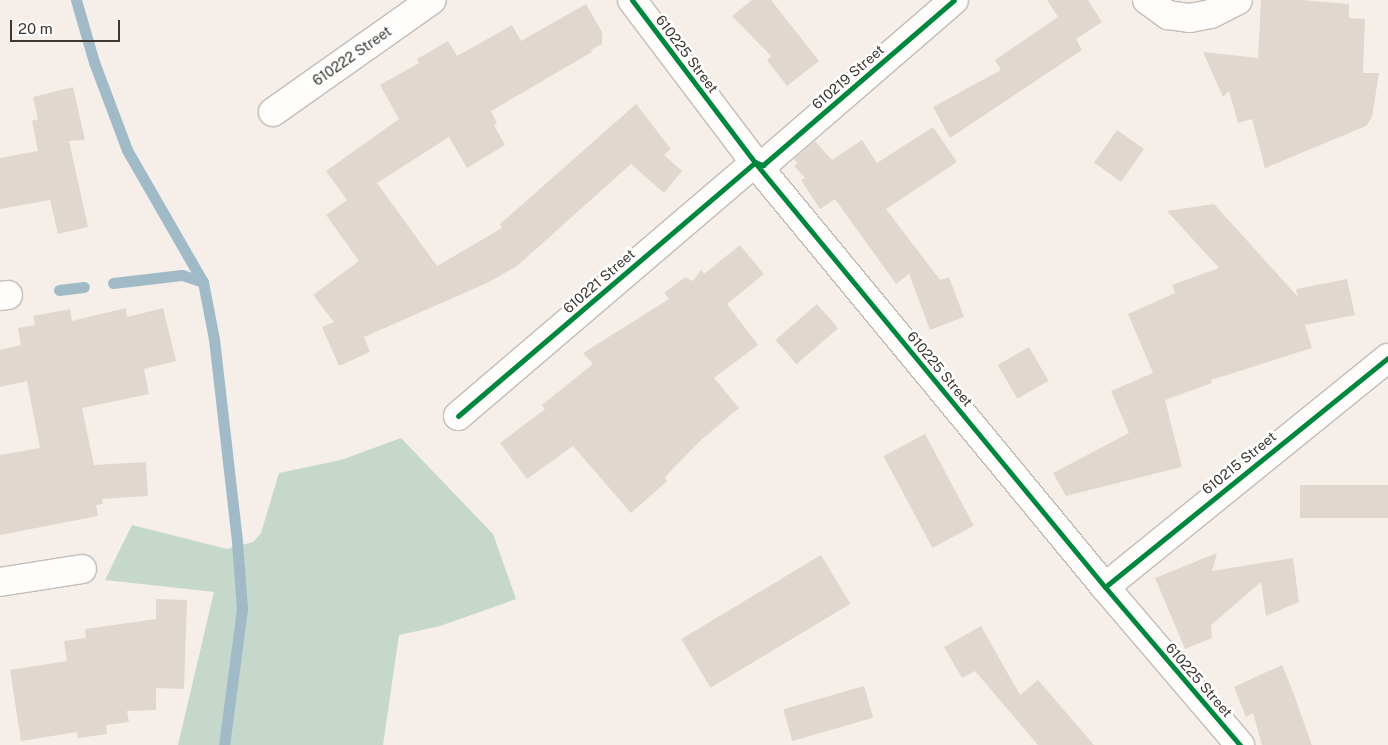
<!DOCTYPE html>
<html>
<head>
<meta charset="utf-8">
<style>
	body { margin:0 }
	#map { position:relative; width:1388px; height:745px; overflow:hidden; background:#f6efe9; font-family:"Public Sans",sans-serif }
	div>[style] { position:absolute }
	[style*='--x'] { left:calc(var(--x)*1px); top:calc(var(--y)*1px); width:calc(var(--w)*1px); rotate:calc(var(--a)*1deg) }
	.forest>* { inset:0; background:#c5d8cb }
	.stream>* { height:11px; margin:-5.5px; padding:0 5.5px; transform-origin:5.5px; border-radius:5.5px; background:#a1bac7 }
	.building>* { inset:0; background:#e0d7ce; transform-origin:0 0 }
	.roads { filter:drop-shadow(1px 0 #c3bdb8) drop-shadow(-1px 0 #c3bdb8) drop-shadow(0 1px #c3bdb8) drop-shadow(0 -1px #c3bdb8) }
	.street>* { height:28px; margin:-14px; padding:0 14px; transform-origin:14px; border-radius:14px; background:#fefdfc }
	.cycleway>* { height:5px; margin:-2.5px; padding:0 2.5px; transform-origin:2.5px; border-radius:2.5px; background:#00873e }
	span { translate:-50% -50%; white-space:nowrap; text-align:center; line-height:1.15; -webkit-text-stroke:5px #fefefe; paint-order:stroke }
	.street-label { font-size:14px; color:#3c3732 }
	.scale { position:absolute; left:10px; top:20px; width:110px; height:22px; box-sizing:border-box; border:2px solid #3c3732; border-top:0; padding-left:6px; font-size:15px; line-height:18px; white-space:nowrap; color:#3c3732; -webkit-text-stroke:4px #fefefe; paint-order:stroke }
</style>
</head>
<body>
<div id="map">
	<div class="forest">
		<i style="clip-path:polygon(401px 438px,493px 534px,516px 599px,440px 626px,399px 635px,383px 745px,178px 745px,214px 592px,105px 580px,132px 525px,227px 549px,253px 542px,261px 533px,279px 473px,341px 460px)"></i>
	</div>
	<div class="stream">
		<i style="--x:76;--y:0;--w:65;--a:73.8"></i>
		<i style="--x:94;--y:62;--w:94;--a:69.4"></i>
		<i style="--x:127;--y:150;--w:152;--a:60.1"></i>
		<i style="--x:203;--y:282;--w:58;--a:79.1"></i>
		<i style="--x:214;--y:339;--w:204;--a:83.5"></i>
		<i style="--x:237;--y:542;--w:67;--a:85.7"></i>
		<i style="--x:242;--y:609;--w:137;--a:97.5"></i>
		<i style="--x:113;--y:283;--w:69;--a:-6.6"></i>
		<i style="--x:182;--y:275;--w:22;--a:18"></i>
		<i style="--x:59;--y:290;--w:25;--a:-7"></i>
	</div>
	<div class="building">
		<i style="clip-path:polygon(752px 0,771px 0,819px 61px,787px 86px,767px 60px,771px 56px,732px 16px)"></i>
		<i style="clip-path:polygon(1047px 0,1088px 0,1102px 22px,1076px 39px,1082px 50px,950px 138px,933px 107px,1001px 70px,995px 60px,1058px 17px)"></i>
		<i style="clip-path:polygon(1261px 0,1301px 0,1349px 4px,1349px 18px,1365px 19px,1363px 73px,1379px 73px,1372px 117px,1366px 126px,1265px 168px,1252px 119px,1238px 123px,1229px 91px,1223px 97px,1203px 52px,1258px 58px)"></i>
		<i style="clip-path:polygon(586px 4px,602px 32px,602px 44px,591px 50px,592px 52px,491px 111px,497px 123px,494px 125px,505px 145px,467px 168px,449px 137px,377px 183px,437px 266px,502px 228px,500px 224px,636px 104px,671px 149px,664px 155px,682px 171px,664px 193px,631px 164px,517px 266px,487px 283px,364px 337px,370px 352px,339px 366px,322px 327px,334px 322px,313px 295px,359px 261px,326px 215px,347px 200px,326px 171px,399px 119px,380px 85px,419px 63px,417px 59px,448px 41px,457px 56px,512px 25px,521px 41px)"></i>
		<i style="clip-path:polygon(73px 87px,85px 140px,69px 141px,88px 227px,58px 234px,50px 200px,0 209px,0 158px,38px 151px,32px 121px,38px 119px,33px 97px)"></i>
		<i style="clip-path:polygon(933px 127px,957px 162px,886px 209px,940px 280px,949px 277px,964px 317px,930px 330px,909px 274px,896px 284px,835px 199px,820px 209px,801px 180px,805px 178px,794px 166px,797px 163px,794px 159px,815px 141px,832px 160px,862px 140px,877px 163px)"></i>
		<i style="left:1117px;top:130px;width:33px;height:40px;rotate:35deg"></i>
		<i style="clip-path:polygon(1214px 204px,1298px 297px,1296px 289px,1347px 279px,1355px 315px,1305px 325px,1312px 348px,1211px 380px,1212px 383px,1165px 400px,1182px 467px,1066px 496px,1053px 473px,1129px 433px,1111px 391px,1153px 373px,1128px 314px,1175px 293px,1172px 285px,1219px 268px,1167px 211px)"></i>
		<i style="clip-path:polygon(740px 245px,764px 274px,727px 304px,758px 345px,714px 378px,739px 408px,701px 440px,665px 477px,667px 481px,631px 513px,573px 446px,527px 479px,500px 443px,545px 409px,542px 405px,593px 364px,583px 353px,669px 299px,664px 293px,685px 277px,693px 281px,701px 270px,704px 274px)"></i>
		<i style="left:817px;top:304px;width:32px;height:55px;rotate:49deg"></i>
		<i style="clip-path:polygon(126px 308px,127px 317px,163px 308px,176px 361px,144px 369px,149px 394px,82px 408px,94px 465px,146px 462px,148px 496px,102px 499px,103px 504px,96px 505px,98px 516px,0 535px,0 455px,40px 448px,27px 381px,0 387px,0 350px,21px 345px,18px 328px,35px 325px,33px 316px,70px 309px,72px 321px)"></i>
		<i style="left:1029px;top:347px;width:39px;height:36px;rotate:60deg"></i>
		<i style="left:925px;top:434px;width:104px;height:47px;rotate:62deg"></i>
		<i style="left:1388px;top:485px;width:33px;height:88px;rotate:90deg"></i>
		<i style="clip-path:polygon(1217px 553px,1212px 571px,1293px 558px,1299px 602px,1266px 616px,1261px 582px,1211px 625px,1212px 638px,1185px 649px,1155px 578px)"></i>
		<i style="left:821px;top:555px;width:57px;height:163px;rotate:59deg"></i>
		<i style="clip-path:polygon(156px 599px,187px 600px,184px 689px,156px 688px,156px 710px,127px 711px,129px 722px,106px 725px,107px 734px,78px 738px,77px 732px,21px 741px,10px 670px,67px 661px,64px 641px,86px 638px,85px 629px,156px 619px)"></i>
		<i style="clip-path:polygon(981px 626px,1020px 695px,1038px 680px,1094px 745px,1038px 745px,975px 671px,962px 678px,944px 647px)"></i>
		<i style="clip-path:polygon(1282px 665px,1293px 692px,1312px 745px,1262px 745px,1253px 713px,1246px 717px,1234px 687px)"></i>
		<i style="left:864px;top:686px;width:33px;height:84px;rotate:74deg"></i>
	</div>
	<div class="roads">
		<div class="street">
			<i style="--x:632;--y:0;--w:206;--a:52.9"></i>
			<i style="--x:756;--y:164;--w:548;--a:50.48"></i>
			<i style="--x:1105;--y:587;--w:208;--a:49.5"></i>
			<i style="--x:1147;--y:0;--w:26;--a:36"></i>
			<i style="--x:1168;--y:15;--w:22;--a:8"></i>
			<i style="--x:1190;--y:18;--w:21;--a:-11"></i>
			<i style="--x:1211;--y:14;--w:30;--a:-27"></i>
			<i style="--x:273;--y:112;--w:194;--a:-35.2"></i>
			<i style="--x:0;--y:296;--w:8;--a:-7"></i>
			<i style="--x:458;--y:416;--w:391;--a:-40.5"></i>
			<i style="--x:755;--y:162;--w:9;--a:21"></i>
			<i style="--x:763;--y:165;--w:252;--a:-40.8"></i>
			<i style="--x:0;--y:582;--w:83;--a:-9"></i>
			<i style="--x:1105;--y:587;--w:364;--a:-39"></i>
		</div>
	</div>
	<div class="cycleway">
		<i style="--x:632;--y:0;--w:206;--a:52.9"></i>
		<i style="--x:756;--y:164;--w:548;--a:50.48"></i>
		<i style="--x:1105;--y:587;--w:208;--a:49.5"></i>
		<i style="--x:458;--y:416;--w:391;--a:-40.5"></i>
		<i style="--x:755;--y:162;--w:9;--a:21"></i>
		<i style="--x:763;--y:165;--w:252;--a:-40.8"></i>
		<i style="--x:1105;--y:587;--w:364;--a:-39"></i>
	</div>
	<div class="street-label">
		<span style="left:687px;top:54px;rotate:53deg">610225 Street</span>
		<span style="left:352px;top:56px;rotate:-35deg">610222 Street</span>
		<span style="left:848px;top:77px;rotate:-41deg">610219 Street</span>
		<span style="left:599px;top:281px;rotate:-41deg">610221 Street</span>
		<span style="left:940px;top:369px;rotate:50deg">610225 Street</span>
		<span style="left:1239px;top:463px;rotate:-39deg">610215 Street</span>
		<span style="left:1199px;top:680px;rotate:49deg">610225 Street</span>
	</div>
	<div class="scale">20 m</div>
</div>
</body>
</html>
